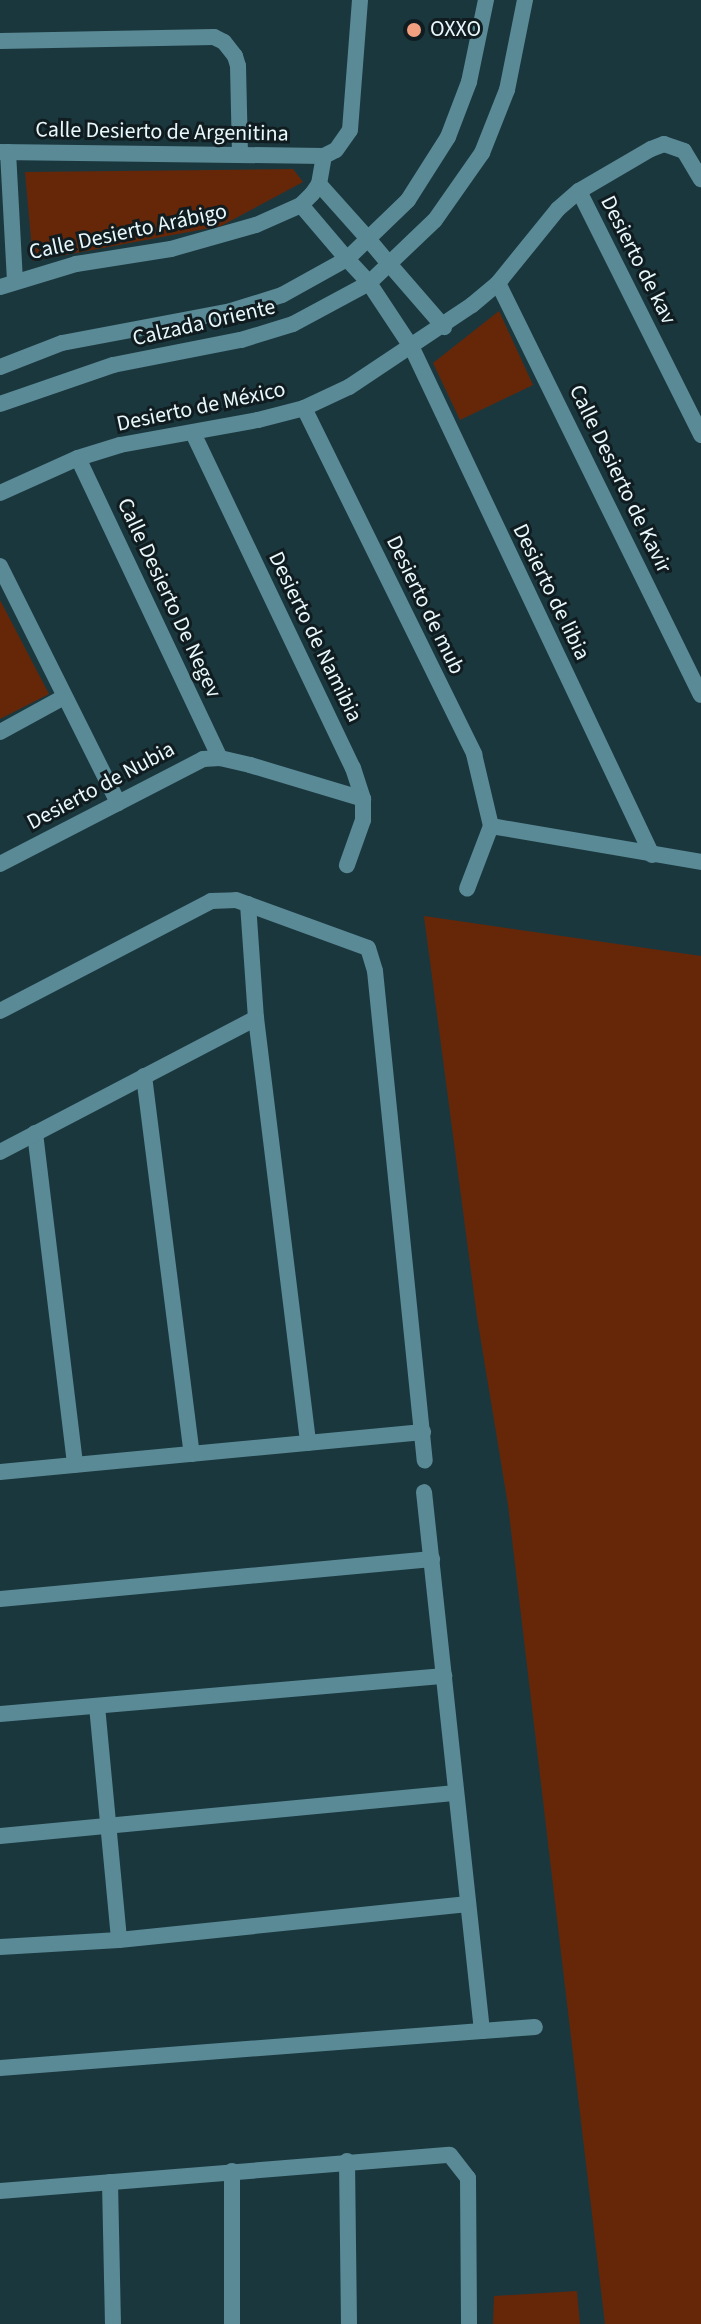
<!DOCTYPE html>
<html>
<head>
<meta charset="utf-8">
<style>
	body { margin:0 }
	#map { position:relative; width:701px; height:2324px; overflow:hidden; background:#1b373e; font-family:"Source Sans 3",sans-serif }
	div>[style] { position:absolute }
	[style*='--x'] { left:calc(var(--x)*1px); top:calc(var(--y)*1px); width:calc(var(--w)*1px); rotate:calc(var(--a)*1deg) }
	.green>* { inset:0; background:#662709 }
	.minor>* { height:16px; margin:-8px; padding:0 8px; transform-origin:8px; border-radius:8px; background:#5a8a96 }
	.tertiary>* { height:16px; margin:-8px; padding:0 8px; transform-origin:8px; border-radius:8px; background:#5a8a96 }
	.dots>* { width:22px; height:22px; translate:-50% -50%; box-sizing:border-box; border:4px solid #101c1f; border-radius:50% }
	span { translate:-50% -50%; white-space:nowrap; text-align:center; line-height:1.15; -webkit-text-stroke:6px #101c1f; paint-order:stroke }
	.poi-label { font-size:22px; color:#e8f8fc }
	.left { translate:0 -50%; text-align:left }
	.street-label { font-size:22px; color:#e8f8fc }
</style>
</head>
<body>
<div id="map">
	<div class="green">
		<i style="clip-path:polygon(293px 169px,303px 182px,221px 226px,33px 261px,25px 172px)"></i>
		<i style="clip-path:polygon(499px 311px,533px 385px,460px 420px,433px 363px)"></i>
		<i style="clip-path:polygon(0 600px,49px 694px,0 719px)"></i>
		<i style="clip-path:polygon(424px 916px,701px 956px,701px 2324px,605px 2324px,508px 1505px,477px 1317px)"></i>
		<i style="clip-path:polygon(577px 2291px,580px 2324px,493px 2324px,494px 2296px)"></i>
	</div>
	<div class="minor">
		<i style="--x:0;--y:41;--w:214;--a:-1.1"></i>
		<i style="--x:214;--y:37;--w:11;--a:27"></i>
		<i style="--x:224;--y:42;--w:18;--a:52"></i>
		<i style="--x:235;--y:56;--w:10;--a:73"></i>
		<i style="--x:238;--y:66;--w:87;--a:88.7"></i>
		<i style="--x:0;--y:152;--w:324;--a:0.7"></i>
		<i style="--x:324;--y:156;--w:13;--a:-27"></i>
		<i style="--x:336;--y:150;--w:24;--a:-55"></i>
		<i style="--x:350;--y:130;--w:130;--a:-85.6"></i>
		<i style="--x:8;--y:152;--w:128;--a:86.9"></i>
		<i style="--x:319;--y:184;--w:75;--a:48.2"></i>
		<i style="--x:579;--y:191;--w:273;--a:63.4"></i>
		<i style="--x:301;--y:205;--w:71;--a:49.6"></i>
		<i style="--x:391;--y:266;--w:81;--a:49"></i>
		<i style="--x:369;--y:283;--w:78;--a:56.5"></i>
		<i style="--x:412;--y:348;--w:561;--a:64.67"></i>
		<i style="--x:498;--y:283;--w:459;--a:63.8"></i>
		<i style="--x:0;--y:287;--w:79;--a:-16.8"></i>
		<i style="--x:76;--y:264;--w:96;--a:-9"></i>
		<i style="--x:171;--y:249;--w:88;--a:-15.8"></i>
		<i style="--x:256;--y:225;--w:49;--a:-24"></i>
		<i style="--x:301;--y:205;--w:16;--a:-45"></i>
		<i style="--x:312;--y:194;--w:12;--a:-55"></i>
		<i style="--x:319;--y:184;--w:28;--a:-80"></i>
		<i style="--x:304;--y:408;--w:386;--a:63.8"></i>
		<i style="--x:474;--y:754;--w:74;--a:76.7"></i>
		<i style="--x:491;--y:826;--w:67;--a:110.9"></i>
		<i style="--x:193;--y:433;--w:371;--a:64.5"></i>
		<i style="--x:353;--y:768;--w:33;--a:72"></i>
		<i style="--x:363;--y:799;--w:21;--a:90"></i>
		<i style="--x:363;--y:820;--w:48;--a:109.6"></i>
		<i style="--x:78;--y:458;--w:332;--a:64.7"></i>
		<i style="--x:0;--y:493;--w:85;--a:-24.2"></i>
		<i style="--x:78;--y:458;--w:44;--a:-17.2"></i>
		<i style="--x:120;--y:445;--w:140;--a:-10.3"></i>
		<i style="--x:258;--y:420;--w:48;--a:-14.6"></i>
		<i style="--x:304;--y:408;--w:50;--a:-25"></i>
		<i style="--x:349;--y:387;--w:148;--a:-33.7"></i>
		<i style="--x:472;--y:305;--w:34;--a:-40"></i>
		<i style="--x:498;--y:283;--w:95;--a:-51"></i>
		<i style="--x:558;--y:209;--w:28;--a:-41"></i>
		<i style="--x:579;--y:191;--w:83;--a:-30.3"></i>
		<i style="--x:651;--y:149;--w:14;--a:-21"></i>
		<i style="--x:664;--y:144;--w:21;--a:19"></i>
		<i style="--x:684;--y:151;--w:33;--a:59"></i>
		<i style="--x:0;--y:566;--w:265;--a:63.5"></i>
		<i style="--x:0;--y:732;--w:73;--a:-28.7"></i>
		<i style="--x:491;--y:826;--w:213;--a:9.7"></i>
		<i style="--x:0;--y:864;--w:229;--a:-27.3"></i>
		<i style="--x:203;--y:759;--w:17;--a:-3"></i>
		<i style="--x:220;--y:758;--w:31;--a:13"></i>
		<i style="--x:250;--y:765;--w:118;--a:16.7"></i>
		<i style="--x:248;--y:904;--w:114;--a:86"></i>
		<i style="--x:256;--y:1018;--w:428;--a:83"></i>
		<i style="--x:0;--y:1011;--w:238;--a:-27.5"></i>
		<i style="--x:211;--y:901;--w:25;--a:-2"></i>
		<i style="--x:236;--y:900;--w:140;--a:20"></i>
		<i style="--x:368;--y:948;--w:24;--a:73"></i>
		<i style="--x:375;--y:971;--w:492;--a:84.2"></i>
		<i style="--x:144;--y:1076;--w:381;--a:82.8"></i>
		<i style="--x:35;--y:1133;--w:334;--a:83.1"></i>
		<i style="--x:0;--y:1152;--w:289;--a:-27.6"></i>
		<i style="--x:0;--y:1472;--w:425;--a:-5.4"></i>
		<i style="--x:0;--y:1599;--w:434;--a:-5.3"></i>
		<i style="--x:97;--y:1706;--w:235;--a:84.6"></i>
		<i style="--x:0;--y:1714;--w:446;--a:-4.9"></i>
		<i style="--x:0;--y:1836;--w:458;--a:-5.4"></i>
		<i style="--x:0;--y:1947;--w:119;--a:-3.4"></i>
		<i style="--x:119;--y:1940;--w:351;--a:-5.9"></i>
		<i style="--x:482;--y:2031;--w:53;--a:-4.3"></i>
		<i style="--x:0;--y:2068;--w:483;--a:-4.4"></i>
		<i style="--x:482;--y:2031;--w:542;--a:-96.14"></i>
		<i style="--x:347;--y:2161;--w:163;--a:89.3"></i>
		<i style="--x:232;--y:2171;--w:153;--a:90"></i>
		<i style="--x:110;--y:2182;--w:142;--a:88.8"></i>
		<i style="--x:0;--y:2191;--w:451;--a:-4.6"></i>
		<i style="--x:450;--y:2155;--w:29;--a:52"></i>
		<i style="--x:468;--y:2178;--w:146;--a:89.6"></i>
	</div>
	<div class="tertiary">
		<i style="--x:369;--y:240;--w:34;--a:50"></i>
		<i style="--x:347;--y:259;--w:33;--a:47"></i>
		<i style="--x:0;--y:367;--w:66;--a:-21.2"></i>
		<i style="--x:62;--y:343;--w:172;--a:-10.7"></i>
		<i style="--x:231;--y:311;--w:53;--a:-17.4"></i>
		<i style="--x:282;--y:295;--w:74;--a:-29"></i>
		<i style="--x:347;--y:259;--w:85;--a:-44"></i>
		<i style="--x:408;--y:200;--w:75;--a:-57.6"></i>
		<i style="--x:448;--y:137;--w:59;--a:-69.1"></i>
		<i style="--x:469;--y:82;--w:84;--a:-78.3"></i>
		<i style="--x:0;--y:404;--w:120;--a:-19"></i>
		<i style="--x:113;--y:365;--w:130;--a:-11.1"></i>
		<i style="--x:241;--y:340;--w:54;--a:-17.1"></i>
		<i style="--x:293;--y:324;--w:86;--a:-28.3"></i>
		<i style="--x:369;--y:283;--w:91;--a:-43.7"></i>
		<i style="--x:435;--y:220;--w:82;--a:-55"></i>
		<i style="--x:482;--y:153;--w:68;--a:-68.4"></i>
		<i style="--x:507;--y:90;--w:92;--a:-78.7"></i>
	</div>
	<div class="dots">
		<i style="left:414px;top:30px;background:#f2a07f"></i>
	</div>
	<div class="poi-label">
		<span class="left" style="left:430px;top:30px">OXXO</span>
	</div>
	<div class="street-label">
		<span style="left:162px;top:132px;rotate:1deg">Calle Desierto de Argenitina</span>
		<span style="left:128px;top:232px;rotate:-12deg">Calle Desierto Arábigo</span>
		<span style="left:638px;top:260px;rotate:63deg">Desierto de kav</span>
		<span style="left:204px;top:323px;rotate:-13deg">Calzada Oriente</span>
		<span style="left:201px;top:407px;rotate:-12deg">Desierto de México</span>
		<span style="left:620px;top:479px;rotate:64deg">Calle Desierto de Kavir</span>
		<span style="left:551px;top:592px;rotate:64deg">Desierto de libia</span>
		<span style="left:169px;top:598px;rotate:65deg">Calle Desierto De Negev</span>
		<span style="left:425px;top:605px;rotate:64deg">Desierto de mub</span>
		<span style="left:315px;top:637px;rotate:64deg">Desierto de Namibia</span>
		<span style="left:101px;top:786px;rotate:-28deg">Desierto de Nubia</span>
	</div>
</div>
</body>
</html>
